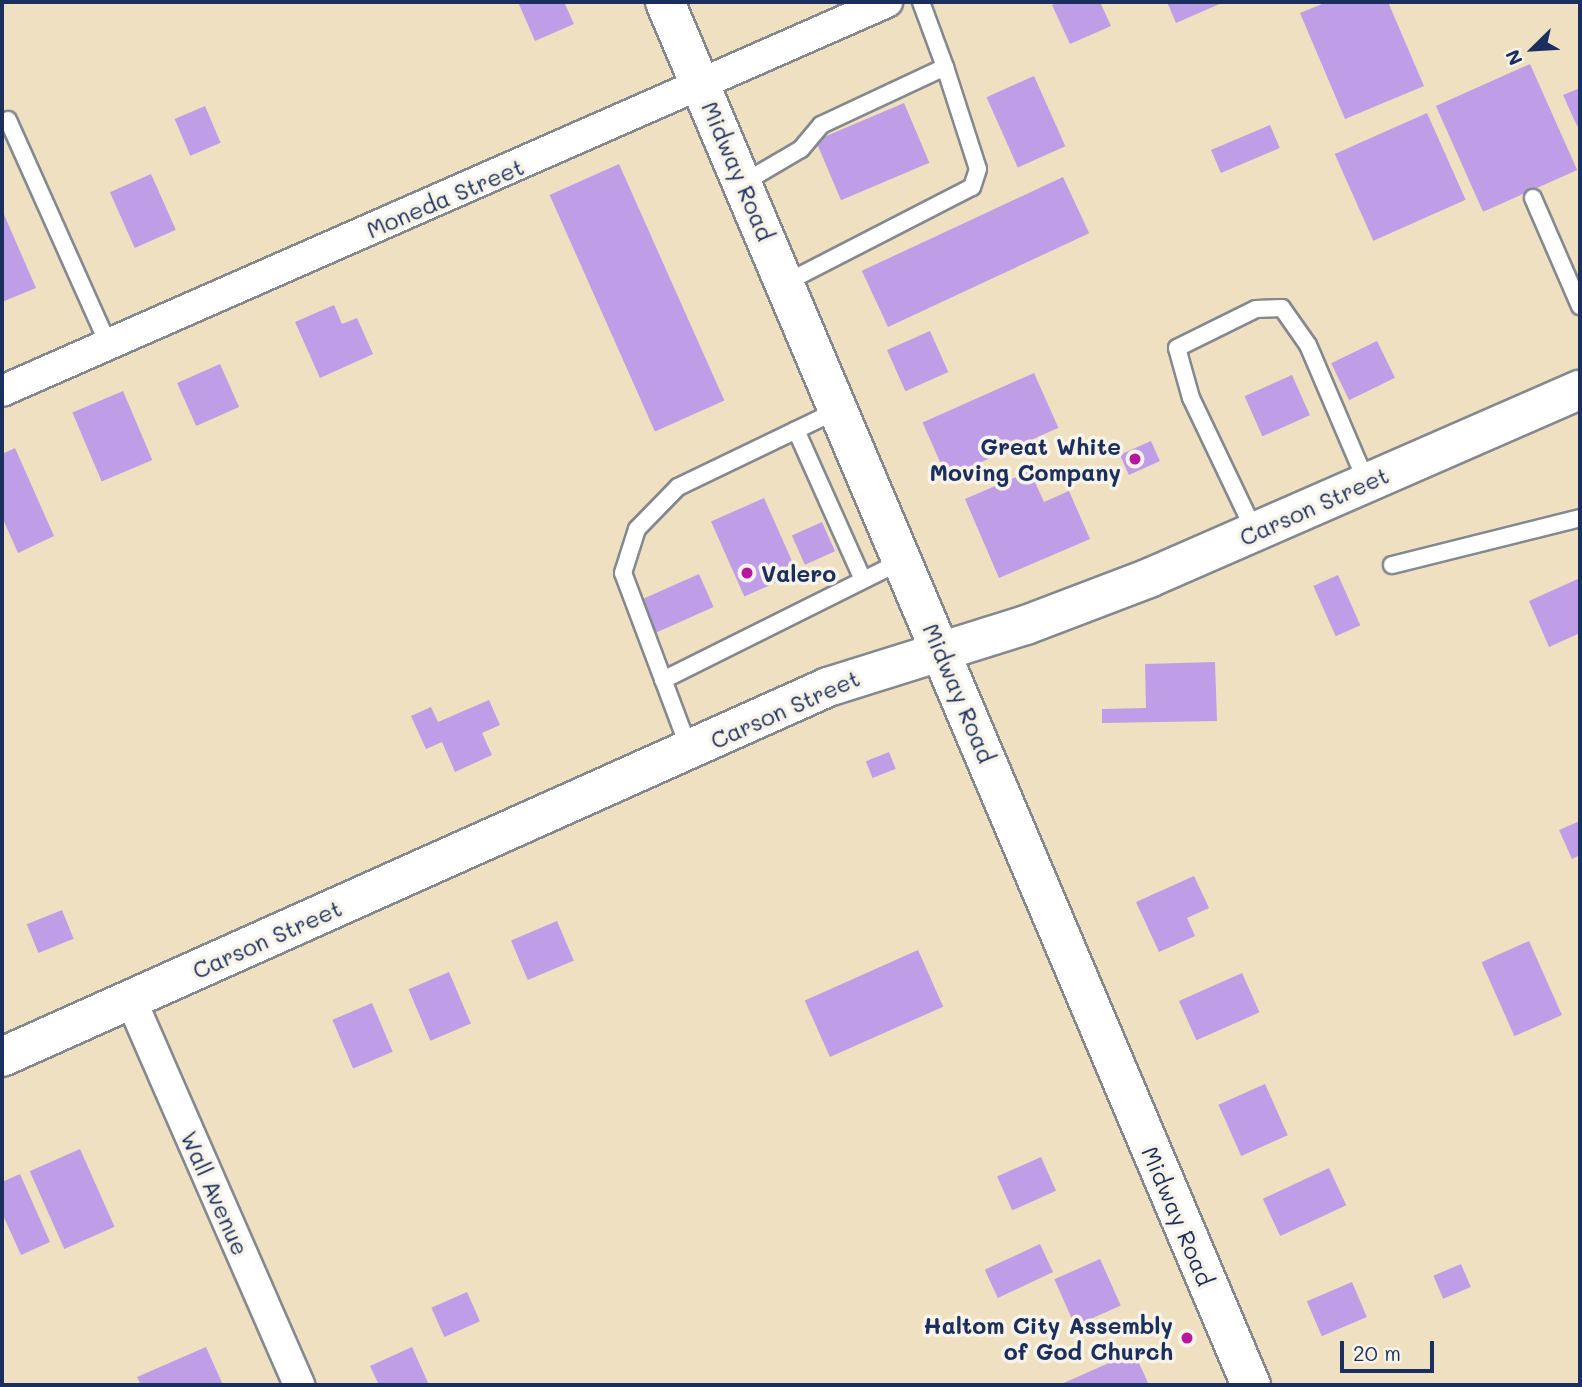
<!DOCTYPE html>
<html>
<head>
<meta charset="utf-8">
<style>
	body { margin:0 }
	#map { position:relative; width:1582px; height:1387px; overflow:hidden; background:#eee0c0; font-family:Mali,sans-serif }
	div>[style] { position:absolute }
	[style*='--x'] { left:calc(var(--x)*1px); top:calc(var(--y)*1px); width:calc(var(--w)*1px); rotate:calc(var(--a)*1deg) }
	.building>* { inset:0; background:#bf9ee7; transform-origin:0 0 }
	.roads { filter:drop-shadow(2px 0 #84888f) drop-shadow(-2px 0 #84888f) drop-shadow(0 2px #84888f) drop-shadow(0 -2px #84888f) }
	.lane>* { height:16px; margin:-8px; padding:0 8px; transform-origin:8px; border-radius:8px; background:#fff }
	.street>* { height:30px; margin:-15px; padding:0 15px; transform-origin:15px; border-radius:15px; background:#fff }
	.secondary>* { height:38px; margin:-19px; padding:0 19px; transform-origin:19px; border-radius:19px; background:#fff }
	.dots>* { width:19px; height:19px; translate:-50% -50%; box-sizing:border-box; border:4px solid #f7f3e8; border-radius:50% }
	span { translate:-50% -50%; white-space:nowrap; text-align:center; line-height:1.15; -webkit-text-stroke:7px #f7f3e8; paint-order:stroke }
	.street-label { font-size:23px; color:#1b2f5e }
	.poi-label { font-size:23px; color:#1b2f5e; font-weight:700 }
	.right { translate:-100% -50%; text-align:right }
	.left { translate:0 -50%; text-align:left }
	.frame { position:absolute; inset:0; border:4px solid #1b2f5e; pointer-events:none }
	.north { position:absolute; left:1498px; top:14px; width:70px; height:70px; -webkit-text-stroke:5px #f7f3e8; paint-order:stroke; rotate:246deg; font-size:19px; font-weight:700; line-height:28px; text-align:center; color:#1b2f5e }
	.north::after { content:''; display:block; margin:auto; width:24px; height:32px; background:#1b2f5e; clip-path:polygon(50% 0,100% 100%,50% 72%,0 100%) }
	.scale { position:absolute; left:1340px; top:1341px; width:94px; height:32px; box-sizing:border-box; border:4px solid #1b2f5e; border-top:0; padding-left:9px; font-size:21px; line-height:24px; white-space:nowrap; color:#1b2f5e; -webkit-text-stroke:5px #f7f3e8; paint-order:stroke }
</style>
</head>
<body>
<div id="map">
	<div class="building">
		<i style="clip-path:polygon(518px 2px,564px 2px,574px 24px,535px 41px)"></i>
		<i style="clip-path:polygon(1059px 2px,1100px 2px,1111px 26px,1070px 44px,1052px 5px)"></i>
		<i style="clip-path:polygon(1167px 2px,1224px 2px,1176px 23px)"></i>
		<i style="clip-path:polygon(1327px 2px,1388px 2px,1424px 86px,1345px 119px,1300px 13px)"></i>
		<i style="left:1530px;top:64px;width:116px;height:103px;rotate:66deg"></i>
		<i style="left:1034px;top:76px;width:77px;height:52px;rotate:66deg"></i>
		<i style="clip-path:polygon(1580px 88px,1580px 125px,1577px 126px,1563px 95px)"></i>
		<i style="left:904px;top:103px;width:65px;height:96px;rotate:67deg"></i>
		<i style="left:205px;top:106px;width:40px;height:33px;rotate:67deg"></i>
		<i style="left:1427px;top:113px;width:95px;height:101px;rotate:66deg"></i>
		<i style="left:1270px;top:125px;width:25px;height:64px;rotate:67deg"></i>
		<i style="left:619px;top:164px;width:259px;height:76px;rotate:66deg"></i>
		<i style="left:151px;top:174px;width:61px;height:45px;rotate:66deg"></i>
		<i style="left:1063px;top:177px;width:62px;height:222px;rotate:65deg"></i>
		<i style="clip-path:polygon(2px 210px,36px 288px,2px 302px)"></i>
		<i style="clip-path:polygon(334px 305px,342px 324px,357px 318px,373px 354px,320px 378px,295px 322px)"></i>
		<i style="left:930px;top:331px;width:45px;height:47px;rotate:66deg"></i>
		<i style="left:1377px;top:341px;width:41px;height:51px;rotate:64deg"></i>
		<i style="left:220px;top:364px;width:47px;height:47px;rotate:66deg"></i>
		<i style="left:1034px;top:373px;width:60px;height:122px;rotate:66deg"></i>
		<i style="left:1292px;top:375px;width:44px;height:52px;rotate:66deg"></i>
		<i style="left:123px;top:391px;width:75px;height:55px;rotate:67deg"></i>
		<i style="left:1151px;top:441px;width:22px;height:34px;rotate:66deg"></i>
		<i style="clip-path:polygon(15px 448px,54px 536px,18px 553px,2px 517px,2px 454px)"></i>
		<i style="clip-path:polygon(1030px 471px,1044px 502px,1069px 491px,1090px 539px,999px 578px,965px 499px)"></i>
		<i style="left:764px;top:498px;width:82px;height:58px;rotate:66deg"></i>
		<i style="left:822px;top:522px;width:32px;height:33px;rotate:66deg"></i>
		<i style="left:699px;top:574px;width:36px;height:64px;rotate:66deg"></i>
		<i style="left:1338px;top:575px;width:55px;height:27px;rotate:66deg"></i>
		<i style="clip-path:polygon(1580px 578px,1580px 633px,1549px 647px,1529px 601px)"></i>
		<i style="clip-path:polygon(1215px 662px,1217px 721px,1102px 723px,1102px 709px,1146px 708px,1145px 664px)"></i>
		<i style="clip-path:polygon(489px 700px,500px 725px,482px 733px,492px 755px,455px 772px,442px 742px,426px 749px,411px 716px,431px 707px,438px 722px)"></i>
		<i style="left:889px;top:752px;width:18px;height:25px;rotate:68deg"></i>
		<i style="clip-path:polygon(1580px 821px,1580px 855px,1572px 859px,1559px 830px)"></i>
		<i style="clip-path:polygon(1194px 876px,1209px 908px,1187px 918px,1195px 936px,1159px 952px,1136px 902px)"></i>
		<i style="left:62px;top:910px;width:31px;height:38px;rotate:68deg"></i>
		<i style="left:557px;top:921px;width:43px;height:50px;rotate:67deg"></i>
		<i style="left:1529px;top:941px;width:81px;height:52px;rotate:66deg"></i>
		<i style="left:918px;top:950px;width:62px;height:124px;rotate:66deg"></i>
		<i style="left:449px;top:972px;width:56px;height:44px;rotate:67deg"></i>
		<i style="left:1242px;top:973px;width:43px;height:69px;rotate:66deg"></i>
		<i style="left:372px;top:1003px;width:53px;height:43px;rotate:67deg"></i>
		<i style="left:1265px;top:1084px;width:56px;height:51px;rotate:66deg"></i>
		<i style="left:80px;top:1149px;width:85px;height:55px;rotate:66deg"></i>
		<i style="left:1041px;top:1157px;width:37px;height:48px;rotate:66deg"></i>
		<i style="left:1329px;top:1168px;width:41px;height:73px;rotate:65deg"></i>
		<i style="clip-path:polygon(20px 1174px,50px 1242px,21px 1255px,2px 1213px,2px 1182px)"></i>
		<i style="left:1040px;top:1244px;width:31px;height:61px;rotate:65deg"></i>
		<i style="left:1100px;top:1259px;width:51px;height:50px;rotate:66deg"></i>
		<i style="left:1461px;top:1264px;width:25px;height:30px;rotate:67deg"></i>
		<i style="left:1352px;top:1282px;width:38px;height:49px;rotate:67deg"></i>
		<i style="left:467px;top:1292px;width:32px;height:39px;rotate:66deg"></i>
		<i style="clip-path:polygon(206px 1347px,223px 1385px,141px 1385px,137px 1377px)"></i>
		<i style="clip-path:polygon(412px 1347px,429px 1385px,379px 1385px,370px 1366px)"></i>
		<i style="clip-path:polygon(1134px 1352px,1149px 1385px,1059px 1385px)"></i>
	</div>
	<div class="roads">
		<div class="lane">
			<i style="--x:921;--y:2;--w:69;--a:69.7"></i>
			<i style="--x:8;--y:120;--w:245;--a:65.9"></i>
			<i style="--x:743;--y:183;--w:67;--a:-30.4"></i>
			<i style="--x:801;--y:149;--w:31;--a:-50"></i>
			<i style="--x:821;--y:125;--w:137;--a:-25.1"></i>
			<i style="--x:945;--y:67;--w:107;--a:72.1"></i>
			<i style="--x:978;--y:169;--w:19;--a:108"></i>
			<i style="--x:972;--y:187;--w:210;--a:152.8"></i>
			<i style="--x:1533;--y:198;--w:118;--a:66.5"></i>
			<i style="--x:796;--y:430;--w:164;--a:65.9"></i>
			<i style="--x:1255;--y:532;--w:148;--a:-115.5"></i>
			<i style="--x:1191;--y:398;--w:52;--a:-105.6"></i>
			<i style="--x:1177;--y:348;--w:88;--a:-26.3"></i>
			<i style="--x:1256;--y:309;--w:26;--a:-2"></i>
			<i style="--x:1282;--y:308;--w:45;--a:54.9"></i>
			<i style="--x:1308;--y:345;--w:150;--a:66.9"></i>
			<i style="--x:1392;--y:565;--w:194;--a:-14"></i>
			<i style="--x:663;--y:680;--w:267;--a:-26.5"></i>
			<i style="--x:690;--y:751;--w:190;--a:-110.6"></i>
			<i style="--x:623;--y:573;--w:46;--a:-72.3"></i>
			<i style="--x:637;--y:529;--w:59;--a:-45.7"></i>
			<i style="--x:678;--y:487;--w:178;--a:-25.7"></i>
		</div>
		<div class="street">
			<i style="--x:2;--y:391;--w:967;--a:-23.73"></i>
			<i style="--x:131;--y:1000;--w:420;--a:66.4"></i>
		</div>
		<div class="secondary">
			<i style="--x:665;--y:2;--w:1502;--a:67.04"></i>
			<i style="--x:2;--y:1057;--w:905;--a:-24.13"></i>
			<i style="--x:828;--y:687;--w:207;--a:-17.4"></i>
			<i style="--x:1026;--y:625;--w:132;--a:-20.9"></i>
			<i style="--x:1149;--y:578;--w:470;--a:-23.6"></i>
		</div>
	</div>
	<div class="dots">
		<i style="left:1135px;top:459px;background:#b5179e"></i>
		<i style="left:747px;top:573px;background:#b5179e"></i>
		<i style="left:1187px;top:1338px;background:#b5179e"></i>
	</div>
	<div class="street-label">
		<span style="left:738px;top:171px;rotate:67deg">Midway Road</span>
		<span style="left:445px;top:198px;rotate:-23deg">Moneda Street</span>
		<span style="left:1314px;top:506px;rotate:-24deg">Carson Street</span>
		<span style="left:959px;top:693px;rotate:67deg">Midway Road</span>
		<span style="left:785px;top:709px;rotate:-24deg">Carson Street</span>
		<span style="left:267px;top:939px;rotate:-24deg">Carson Street</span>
		<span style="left:215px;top:1193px;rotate:66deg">Wall Avenue</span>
		<span style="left:1178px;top:1216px;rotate:67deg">Midway Road</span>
	</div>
	<div class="poi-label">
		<span class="right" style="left:1121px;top:459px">Great White<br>Moving Company</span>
		<span class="left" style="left:761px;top:573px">Valero</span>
		<span class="right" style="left:1173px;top:1338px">Haltom City Assembly<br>of God Church</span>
	</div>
	<div class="frame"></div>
	<div class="north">N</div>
	<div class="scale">20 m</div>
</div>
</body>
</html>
